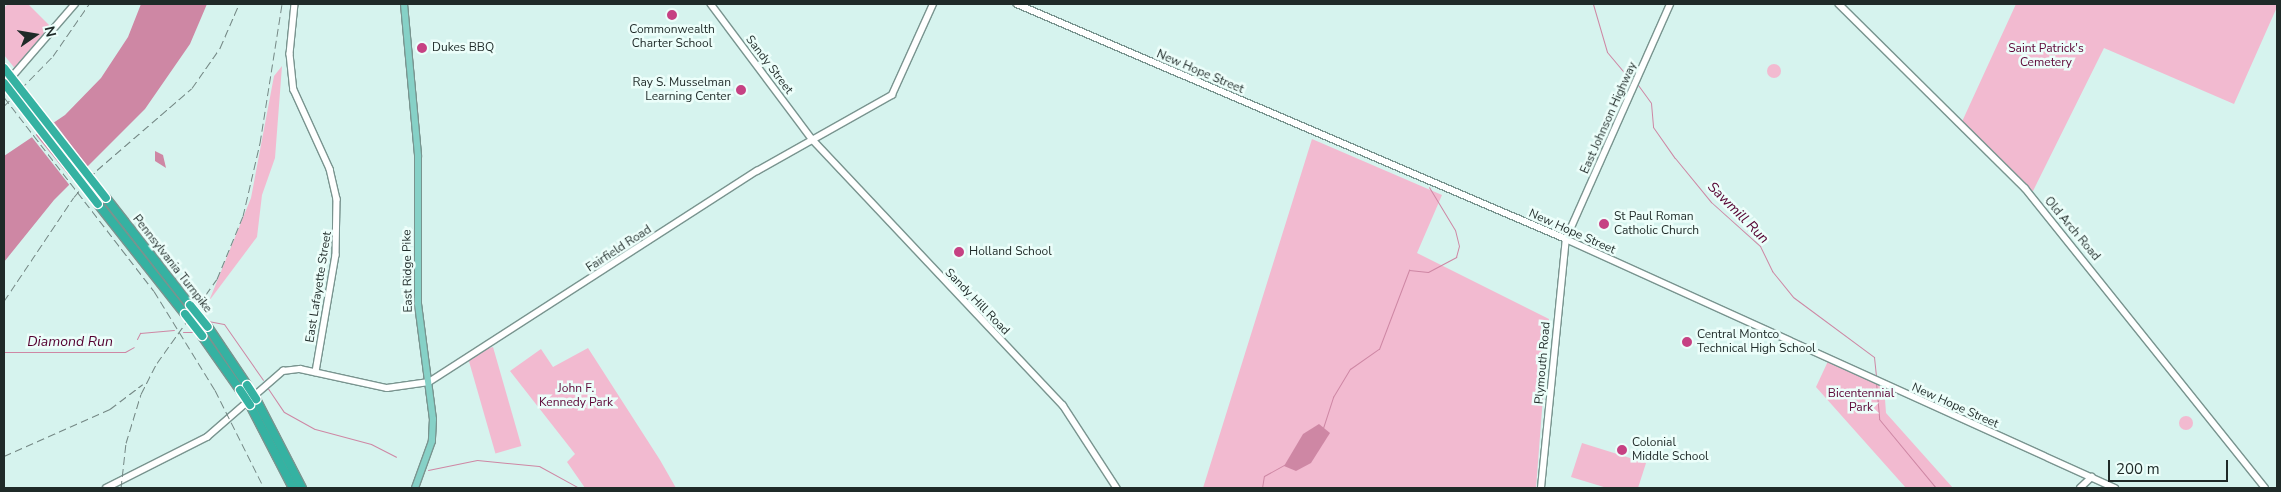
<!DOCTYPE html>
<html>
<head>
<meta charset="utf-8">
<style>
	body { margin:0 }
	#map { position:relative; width:2281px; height:492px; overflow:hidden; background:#d6f3ee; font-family:"Nunito Sans",sans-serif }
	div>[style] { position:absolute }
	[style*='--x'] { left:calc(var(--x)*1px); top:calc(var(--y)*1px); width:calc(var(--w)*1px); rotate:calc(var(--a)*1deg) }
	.green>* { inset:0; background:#f2bad0; transform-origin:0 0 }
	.round { border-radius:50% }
	.water>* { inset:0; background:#ce87a4 }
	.pier>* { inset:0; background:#d6f3ee; transform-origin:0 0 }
	.stream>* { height:1px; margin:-0.5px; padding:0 0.5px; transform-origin:0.5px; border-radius:0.5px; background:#ce87a4 }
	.roads { filter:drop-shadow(1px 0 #79948f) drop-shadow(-1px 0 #79948f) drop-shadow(0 1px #79948f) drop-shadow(0 -1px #79948f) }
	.secondary>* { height:5.5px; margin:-2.75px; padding:0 2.75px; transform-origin:2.75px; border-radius:2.75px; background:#fff }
	.primary>* { height:6px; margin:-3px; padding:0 3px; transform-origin:3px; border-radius:3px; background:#86d1c7 }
	.highway>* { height:8px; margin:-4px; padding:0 4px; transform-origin:4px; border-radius:4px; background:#35b2a2 }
	.rail>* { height:1px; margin-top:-0.5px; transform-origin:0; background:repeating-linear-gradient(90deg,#738683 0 8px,transparent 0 12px) }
	.bridges { filter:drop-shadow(1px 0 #fff) drop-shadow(-1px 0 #fff) drop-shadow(0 1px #fff) drop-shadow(0 -1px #fff) }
	.highway-bridge>* { height:8px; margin:-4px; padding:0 4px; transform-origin:4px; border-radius:4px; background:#35b2a2 }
	.dots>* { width:14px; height:14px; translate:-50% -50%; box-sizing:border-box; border:2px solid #ecfefa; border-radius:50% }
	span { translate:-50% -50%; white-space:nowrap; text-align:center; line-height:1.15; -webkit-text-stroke:5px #ecfefa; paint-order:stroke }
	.poi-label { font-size:12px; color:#1f2a28 }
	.left { translate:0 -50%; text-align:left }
	.right { translate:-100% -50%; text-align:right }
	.park-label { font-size:12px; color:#5d0637 }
	.street-label { font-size:12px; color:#1f2a28 }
	.water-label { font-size:14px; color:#550030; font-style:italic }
	.frame { position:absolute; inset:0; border:5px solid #1f2a28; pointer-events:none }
	.north { position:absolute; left:10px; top:10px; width:50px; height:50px; -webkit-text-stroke:4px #ecfefa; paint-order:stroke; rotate:77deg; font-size:14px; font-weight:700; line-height:20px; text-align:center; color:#1f2a28 }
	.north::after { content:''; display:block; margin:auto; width:18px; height:22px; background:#1f2a28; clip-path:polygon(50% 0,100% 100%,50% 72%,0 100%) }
	.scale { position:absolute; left:2108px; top:460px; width:120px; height:22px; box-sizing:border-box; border:2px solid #1f2a28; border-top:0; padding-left:6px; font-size:15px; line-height:18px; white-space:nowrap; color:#1f2a28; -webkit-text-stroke:4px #ecfefa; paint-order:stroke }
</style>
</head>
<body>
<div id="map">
	<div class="green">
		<i style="clip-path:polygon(8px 4px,28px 4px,52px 28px,17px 71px,4px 55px,4px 8px)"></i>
		<i style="clip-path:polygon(2016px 4px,2277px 4px,2277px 7px,2234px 104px,2104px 48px,2031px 195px,1960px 126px)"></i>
		<i class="round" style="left:1767px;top:64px;width:14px;height:14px"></i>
		<i style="clip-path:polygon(282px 66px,275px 158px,262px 195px,257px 237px,209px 301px,251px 198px,274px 76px)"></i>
		<i style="clip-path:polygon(1312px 139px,1442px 195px,1417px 253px,1549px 319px,1536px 488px,1203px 488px)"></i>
		<i style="left:493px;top:347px;width:103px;height:27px;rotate:74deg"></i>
		<i style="clip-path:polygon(588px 348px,660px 460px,676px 488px,585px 488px,567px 462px,575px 454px,510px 371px,541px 349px,553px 367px)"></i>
		<i style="clip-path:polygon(1829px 359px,1884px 385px,1886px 413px,1953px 488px,1906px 488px,1816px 387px)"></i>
		<i class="round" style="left:2179px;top:416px;width:14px;height:14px"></i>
		<i style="clip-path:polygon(1582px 443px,1646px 463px,1638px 488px,1607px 488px,1571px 477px)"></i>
	</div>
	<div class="water">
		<i style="clip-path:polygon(141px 4px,207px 4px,190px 44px,145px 109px,54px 200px,4px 262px,4px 156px,65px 115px,101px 78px,128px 37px)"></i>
		<i style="clip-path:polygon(155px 151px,163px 155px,166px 168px,155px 161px)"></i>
		<i style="clip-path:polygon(1319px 424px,1330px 433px,1311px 463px,1296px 471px,1284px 466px,1303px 434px)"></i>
	</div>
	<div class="pier">
		<i style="left:53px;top:121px;width:59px;height:19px;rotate:53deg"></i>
		<i style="clip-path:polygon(35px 134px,75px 183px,71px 187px,31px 136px)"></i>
	</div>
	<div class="stream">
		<i style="--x:1593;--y:4;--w:50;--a:73.7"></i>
		<i style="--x:1607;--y:52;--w:39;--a:50"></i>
		<i style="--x:1638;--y:85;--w:22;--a:54"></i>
		<i style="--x:1651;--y:103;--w:24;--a:85"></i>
		<i style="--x:1653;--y:127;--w:38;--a:55"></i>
		<i style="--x:1675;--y:158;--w:57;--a:50.7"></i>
		<i style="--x:1711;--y:202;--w:66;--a:41.9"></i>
		<i style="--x:1760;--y:246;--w:28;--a:64"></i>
		<i style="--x:1772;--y:271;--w:33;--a:51"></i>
		<i style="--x:1793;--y:297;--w:101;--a:36.5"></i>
		<i style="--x:1874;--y:357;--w:19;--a:84"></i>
		<i style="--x:208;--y:321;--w:16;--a:11"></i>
		<i style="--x:224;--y:324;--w:68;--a:55.1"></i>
		<i style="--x:183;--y:332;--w:12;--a:0"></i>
		<i style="--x:137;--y:339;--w:7;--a:-63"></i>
		<i style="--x:140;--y:333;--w:34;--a:-5"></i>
		<i style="--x:4;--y:352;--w:121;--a:0"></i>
		<i style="--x:125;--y:352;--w:10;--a:-29"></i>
		<i style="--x:1876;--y:382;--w:37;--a:85"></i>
		<i style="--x:1879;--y:419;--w:89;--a:50.4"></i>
		<i style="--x:267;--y:387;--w:30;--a:56"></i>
		<i style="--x:284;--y:412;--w:35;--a:29"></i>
		<i style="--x:315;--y:429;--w:58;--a:15"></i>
		<i style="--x:371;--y:444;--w:28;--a:27"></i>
		<i style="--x:1323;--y:428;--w:33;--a:-72"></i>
		<i style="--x:1333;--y:397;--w:33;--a:-59"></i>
		<i style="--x:1350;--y:369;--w:35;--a:-35"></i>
		<i style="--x:1379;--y:349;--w:85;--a:-69.2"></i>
		<i style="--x:1409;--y:270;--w:19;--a:6"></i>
		<i style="--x:1428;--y:272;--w:32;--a:-28"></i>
		<i style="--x:1456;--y:257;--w:11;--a:-75"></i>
		<i style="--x:1459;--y:246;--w:16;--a:-104"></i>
		<i style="--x:1455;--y:230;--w:50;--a:-121.2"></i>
		<i style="--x:428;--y:470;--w:50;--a:-11.5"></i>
		<i style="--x:477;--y:460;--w:62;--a:5.5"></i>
		<i style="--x:539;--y:466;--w:46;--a:28.8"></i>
		<i style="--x:1262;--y:488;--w:12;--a:-81"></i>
		<i style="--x:1264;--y:476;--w:23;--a:-29"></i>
	</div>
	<div class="roads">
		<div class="secondary">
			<i style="--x:295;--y:4;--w:50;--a:95.7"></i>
			<i style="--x:290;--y:54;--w:36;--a:84"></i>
			<i style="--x:294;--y:90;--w:87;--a:65.5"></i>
			<i style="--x:330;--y:169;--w:31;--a:77"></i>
			<i style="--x:337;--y:199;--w:56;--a:91"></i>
			<i style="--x:336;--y:255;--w:119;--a:99.7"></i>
			<i style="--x:711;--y:4;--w:169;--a:53.2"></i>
			<i style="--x:812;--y:139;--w:366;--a:46.7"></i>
			<i style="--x:1063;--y:405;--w:99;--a:57"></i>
			<i style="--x:1017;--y:4;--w:597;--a:23.17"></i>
			<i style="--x:1566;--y:239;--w:603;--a:24.4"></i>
			<i style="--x:1839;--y:4;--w:262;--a:44.7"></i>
			<i style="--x:2025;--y:188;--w:384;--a:51.3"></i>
			<i style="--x:4;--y:86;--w:108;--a:-49.1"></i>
			<i style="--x:106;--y:488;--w:113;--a:-26.8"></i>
			<i style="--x:207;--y:437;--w:101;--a:-41"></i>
			<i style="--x:283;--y:371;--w:17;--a:-7"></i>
			<i style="--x:300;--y:369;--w:89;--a:12.3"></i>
			<i style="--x:387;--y:388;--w:42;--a:-8.1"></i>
			<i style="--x:429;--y:382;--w:390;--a:-32.8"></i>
			<i style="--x:757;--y:171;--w:155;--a:-29.4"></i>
			<i style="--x:892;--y:95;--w:100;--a:-65.7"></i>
			<i style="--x:1541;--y:488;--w:250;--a:-84.3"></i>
			<i style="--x:1566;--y:239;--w:257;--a:-66.1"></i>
			<i style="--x:2080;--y:488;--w:16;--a:-43"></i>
		</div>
		<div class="primary">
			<i style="--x:404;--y:4;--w:153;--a:84.7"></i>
			<i style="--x:418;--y:156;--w:148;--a:90"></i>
			<i style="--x:418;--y:304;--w:116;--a:82.6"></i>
			<i style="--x:433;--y:419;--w:22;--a:93"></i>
			<i style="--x:432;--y:441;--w:50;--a:109.9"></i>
		</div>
		<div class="highway">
			<i style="--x:106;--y:198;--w:136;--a:51.9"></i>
			<i style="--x:98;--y:204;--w:140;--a:51.7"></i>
			<i style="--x:208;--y:327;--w:70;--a:56.1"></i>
			<i style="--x:202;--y:336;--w:66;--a:54.9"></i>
			<i style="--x:256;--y:399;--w:100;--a:62.7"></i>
			<i style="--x:250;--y:405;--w:93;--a:62.6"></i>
		</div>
	</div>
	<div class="rail">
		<i style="--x:4;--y:97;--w:245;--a:52.3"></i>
		<i style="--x:154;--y:291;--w:116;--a:58.4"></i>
		<i style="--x:215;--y:390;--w:110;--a:63.4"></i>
		<i style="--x:4;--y:106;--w:70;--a:-45.6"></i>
		<i style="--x:53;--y:56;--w:63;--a:-55.3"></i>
		<i style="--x:4;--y:301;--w:125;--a:-56.1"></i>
		<i style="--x:74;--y:197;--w:35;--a:-50"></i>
		<i style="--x:97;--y:170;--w:125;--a:-40.8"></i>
		<i style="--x:192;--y:88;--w:49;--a:-55"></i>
		<i style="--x:220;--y:48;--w:48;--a:-66.6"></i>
		<i style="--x:4;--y:456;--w:116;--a:-23.9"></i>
		<i style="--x:110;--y:409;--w:41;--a:-37.1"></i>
		<i style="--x:121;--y:488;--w:45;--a:-83.7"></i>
		<i style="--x:126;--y:443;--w:51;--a:-73"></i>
		<i style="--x:141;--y:394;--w:35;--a:-63"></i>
		<i style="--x:157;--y:363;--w:103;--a:-54.5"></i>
		<i style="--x:217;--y:279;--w:68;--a:-67.6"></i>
		<i style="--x:243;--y:216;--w:75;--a:-76.9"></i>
		<i style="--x:260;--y:143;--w:141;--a:-81"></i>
	</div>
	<div class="bridges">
		<div class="highway-bridge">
			<i style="--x:4;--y:68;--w:165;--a:51.9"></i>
			<i style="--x:4;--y:83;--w:153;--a:52.2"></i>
			<i style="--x:190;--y:305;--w:28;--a:51"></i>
			<i style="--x:185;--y:314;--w:28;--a:52"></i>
			<i style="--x:247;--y:385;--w:17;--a:57"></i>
			<i style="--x:240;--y:390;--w:18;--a:56"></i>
		</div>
	</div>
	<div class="dots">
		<i style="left:672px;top:15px;background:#c64183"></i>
		<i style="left:422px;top:48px;background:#c64183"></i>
		<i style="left:741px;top:90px;background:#c64183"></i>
		<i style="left:1604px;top:224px;background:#c64183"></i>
		<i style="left:959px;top:252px;background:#c64183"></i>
		<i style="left:1687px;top:342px;background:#c64183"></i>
		<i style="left:1622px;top:450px;background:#c64183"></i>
	</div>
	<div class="poi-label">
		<span style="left:672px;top:37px">Commonwealth<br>Charter School</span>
		<span class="left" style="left:432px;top:48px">Dukes BBQ</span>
		<span class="right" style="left:731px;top:90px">Ray S. Musselman<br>Learning Center</span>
		<span class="left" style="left:1614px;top:224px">St Paul Roman<br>Catholic Church</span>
		<span class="left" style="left:969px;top:252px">Holland School</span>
		<span class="left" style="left:1697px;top:342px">Central Montco<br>Technical High School</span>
		<span class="left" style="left:1632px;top:450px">Colonial<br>Middle School</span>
	</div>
	<div class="park-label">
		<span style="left:2046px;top:56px">Saint Patrick's<br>Cemetery</span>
		<span style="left:576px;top:396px">John F.<br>Kennedy Park</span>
		<span style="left:1861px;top:401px">Bicentennial<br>Park</span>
	</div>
	<div class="street-label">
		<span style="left:769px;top:65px;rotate:53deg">Sandy Street</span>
		<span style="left:1200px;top:72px;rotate:23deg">New Hope Street</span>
		<span style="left:1609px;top:118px;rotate:-66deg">East Johnson Highway</span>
		<span style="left:2072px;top:229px;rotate:50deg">Old Arch Road</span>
		<span style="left:1572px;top:232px;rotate:24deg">New Hope Street</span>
		<span style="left:619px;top:249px;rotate:-33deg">Fairfield Road</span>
		<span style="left:172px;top:264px;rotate:52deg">Pennsylvania Turnpike</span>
		<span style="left:408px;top:271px;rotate:-91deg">East Ridge Pike</span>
		<span style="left:319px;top:287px;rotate:-81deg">East Lafayette Street</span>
		<span style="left:977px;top:302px;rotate:46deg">Sandy Hill Road</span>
		<span style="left:1543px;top:363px;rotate:-85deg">Plymouth Road</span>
		<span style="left:1955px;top:406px;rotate:24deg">New Hope Street</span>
	</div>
	<div class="water-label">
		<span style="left:1738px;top:213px;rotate:45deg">Sawmill Run</span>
		<span style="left:70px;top:342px">Diamond Run</span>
	</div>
	<div class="frame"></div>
	<div class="north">N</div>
	<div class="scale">200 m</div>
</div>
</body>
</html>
